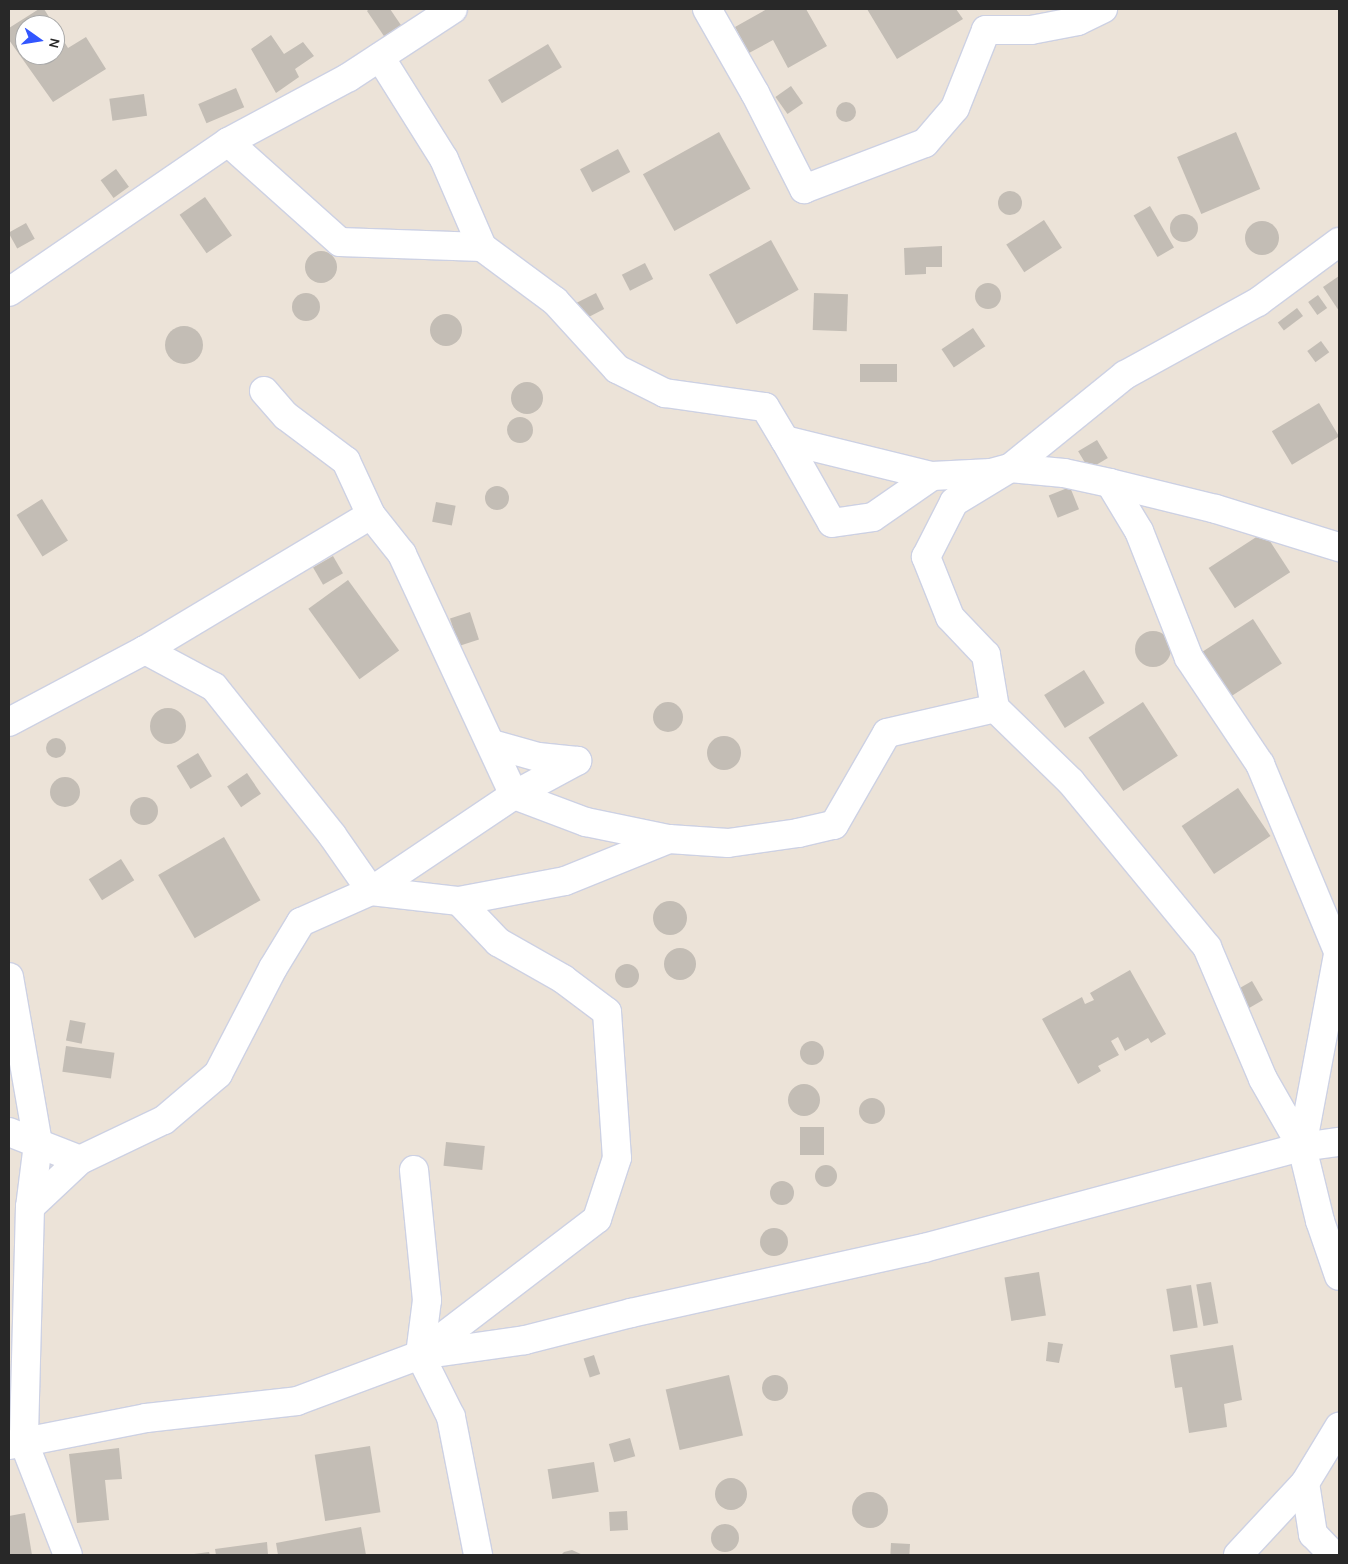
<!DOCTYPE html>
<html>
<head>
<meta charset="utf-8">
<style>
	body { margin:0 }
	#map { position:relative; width:1348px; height:1564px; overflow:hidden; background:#ece3d8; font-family:Karla,sans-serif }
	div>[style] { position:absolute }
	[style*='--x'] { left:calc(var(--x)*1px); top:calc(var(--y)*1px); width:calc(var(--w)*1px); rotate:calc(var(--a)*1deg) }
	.building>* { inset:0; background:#c3bdb5; transform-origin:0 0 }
	.round { border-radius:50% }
	.roads { filter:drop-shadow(1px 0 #cdd1e3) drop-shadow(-1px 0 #cdd1e3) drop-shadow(0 1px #cdd1e3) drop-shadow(0 -1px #cdd1e3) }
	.minor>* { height:28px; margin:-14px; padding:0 14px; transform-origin:14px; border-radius:14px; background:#fff }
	span { translate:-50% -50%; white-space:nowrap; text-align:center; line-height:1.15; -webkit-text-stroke:5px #fff; paint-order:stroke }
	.frame { position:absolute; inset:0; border:10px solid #282828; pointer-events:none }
	.north { position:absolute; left:15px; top:15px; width:50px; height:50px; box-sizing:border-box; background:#fff; border:1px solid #a9a9a9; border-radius:50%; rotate:103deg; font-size:14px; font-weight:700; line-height:20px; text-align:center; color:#282828 }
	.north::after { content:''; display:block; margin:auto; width:18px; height:22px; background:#3256ff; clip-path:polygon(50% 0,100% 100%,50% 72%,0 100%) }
</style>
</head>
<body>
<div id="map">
	<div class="building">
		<i style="clip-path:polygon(39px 9px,44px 9px,54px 25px,25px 25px,25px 55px,55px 55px,55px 27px,68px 48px,86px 37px,106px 69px,53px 102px,9px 40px,9px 28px)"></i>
		<i style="clip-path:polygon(369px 9px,390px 9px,405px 31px,388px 42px,367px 11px)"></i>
		<i style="clip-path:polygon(767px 9px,806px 9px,827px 46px,788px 68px,773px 40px,749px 53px,735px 27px)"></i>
		<i style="clip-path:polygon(867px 9px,956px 9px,963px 19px,897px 59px)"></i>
		<i style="clip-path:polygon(271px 35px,284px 54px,303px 42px,314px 56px,295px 69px,299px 77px,276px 93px,251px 49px)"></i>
		<i style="left:548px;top:44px;width:27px;height:70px;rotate:59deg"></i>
		<i style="left:791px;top:86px;width:21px;height:19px;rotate:55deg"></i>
		<i style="left:236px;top:88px;width:21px;height:41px;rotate:67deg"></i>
		<i style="left:144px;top:94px;width:22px;height:35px;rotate:82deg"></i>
		<i class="round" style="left:836px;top:102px;width:20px;height:20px"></i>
		<i style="left:719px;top:132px;width:65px;height:87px;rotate:61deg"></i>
		<i style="left:1236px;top:132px;width:62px;height:64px;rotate:67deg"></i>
		<i style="left:618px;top:149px;width:26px;height:43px;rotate:62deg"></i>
		<i style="left:116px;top:169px;width:22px;height:19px;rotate:54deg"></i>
		<i class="round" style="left:998px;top:191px;width:24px;height:24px"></i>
		<i style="left:205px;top:197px;width:47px;height:31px;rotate:55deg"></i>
		<i style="left:1150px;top:206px;width:48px;height:19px;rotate:60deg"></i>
		<i class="round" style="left:1170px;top:214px;width:28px;height:28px"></i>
		<i style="left:1044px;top:220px;width:33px;height:45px;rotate:57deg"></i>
		<i class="round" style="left:1245px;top:221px;width:34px;height:34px"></i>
		<i style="left:26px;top:223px;width:18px;height:20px;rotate:61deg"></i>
		<i style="left:771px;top:240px;width:57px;height:71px;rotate:61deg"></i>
		<i style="clip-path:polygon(942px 246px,942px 267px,926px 267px,926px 274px,905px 275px,904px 248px)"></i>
		<i class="round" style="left:305px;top:251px;width:32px;height:32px"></i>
		<i style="left:645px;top:263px;width:18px;height:26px;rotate:63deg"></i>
		<i style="clip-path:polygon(1339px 276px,1339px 311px,1323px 287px)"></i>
		<i class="round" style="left:975px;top:283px;width:26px;height:26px"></i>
		<i class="round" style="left:292px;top:293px;width:28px;height:28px"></i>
		<i style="left:596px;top:293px;width:18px;height:25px;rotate:63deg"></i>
		<i style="left:814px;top:293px;width:34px;height:37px;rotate:2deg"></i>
		<i style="left:1318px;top:295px;width:16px;height:12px;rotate:55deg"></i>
		<i style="left:1297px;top:308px;width:10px;height:24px;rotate:53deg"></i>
		<i class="round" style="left:430px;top:314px;width:32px;height:32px"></i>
		<i class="round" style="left:165px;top:326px;width:38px;height:38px"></i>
		<i style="left:973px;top:328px;width:22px;height:38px;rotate:56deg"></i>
		<i style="left:1321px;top:341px;width:14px;height:17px;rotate:54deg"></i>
		<i style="left:860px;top:364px;width:37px;height:18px"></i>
		<i class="round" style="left:511px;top:382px;width:32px;height:32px"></i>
		<i style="left:1319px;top:403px;width:39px;height:55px;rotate:59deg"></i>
		<i class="round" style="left:507px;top:417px;width:26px;height:26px"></i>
		<i style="left:1097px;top:440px;width:21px;height:22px;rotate:59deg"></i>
		<i class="round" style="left:485px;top:486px;width:24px;height:24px"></i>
		<i style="left:1070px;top:487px;width:24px;height:23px;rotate:68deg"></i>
		<i style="left:42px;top:499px;width:49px;height:30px;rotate:58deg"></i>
		<i style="left:436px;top:502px;width:20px;height:20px;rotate:11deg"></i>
		<i style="left:1264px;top:532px;width:48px;height:66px;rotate:57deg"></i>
		<i style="left:333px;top:556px;width:20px;height:23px;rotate:60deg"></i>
		<i style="left:348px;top:580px;width:87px;height:49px;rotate:54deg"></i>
		<i style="left:470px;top:612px;width:29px;height:21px;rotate:72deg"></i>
		<i style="left:1253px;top:619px;width:53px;height:70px;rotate:57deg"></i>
		<i class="round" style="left:1135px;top:631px;width:36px;height:36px"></i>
		<i style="left:1084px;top:670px;width:39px;height:47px;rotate:58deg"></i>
		<i style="left:1143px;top:702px;width:64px;height:65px;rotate:57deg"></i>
		<i class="round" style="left:653px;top:702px;width:30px;height:30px"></i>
		<i class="round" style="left:150px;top:708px;width:36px;height:36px"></i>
		<i class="round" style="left:707px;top:736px;width:34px;height:34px"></i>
		<i class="round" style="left:46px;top:738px;width:20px;height:20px"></i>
		<i style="left:198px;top:753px;width:27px;height:25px;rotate:59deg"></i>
		<i style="left:247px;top:773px;width:25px;height:24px;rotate:56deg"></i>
		<i class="round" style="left:50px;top:777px;width:30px;height:30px"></i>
		<i style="left:1238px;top:788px;width:58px;height:68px;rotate:56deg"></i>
		<i class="round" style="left:130px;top:797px;width:28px;height:28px"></i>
		<i style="left:224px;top:837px;width:73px;height:76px;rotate:60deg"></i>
		<i style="left:121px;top:859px;width:25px;height:38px;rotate:58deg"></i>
		<i class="round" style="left:653px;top:901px;width:34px;height:34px"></i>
		<i class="round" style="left:664px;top:948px;width:32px;height:32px"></i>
		<i class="round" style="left:615px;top:964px;width:24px;height:24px"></i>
		<i style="clip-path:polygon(1130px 970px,1166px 1034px,1151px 1043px,1148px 1038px,1125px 1051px,1118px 1037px,1111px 1041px,1119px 1055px,1098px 1066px,1101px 1071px,1078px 1084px,1042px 1019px,1082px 997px,1085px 1004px,1094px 1000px,1090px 993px)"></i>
		<i style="left:1252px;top:981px;width:22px;height:17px;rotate:60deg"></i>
		<i style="left:70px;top:1020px;width:16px;height:21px;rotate:11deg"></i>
		<i class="round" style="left:800px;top:1041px;width:24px;height:24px"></i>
		<i style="left:66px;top:1046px;width:49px;height:26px;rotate:8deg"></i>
		<i class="round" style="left:788px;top:1084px;width:32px;height:32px"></i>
		<i class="round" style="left:859px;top:1098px;width:26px;height:26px"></i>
		<i style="left:800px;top:1127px;width:24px;height:28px"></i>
		<i style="left:446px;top:1142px;width:39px;height:24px;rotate:6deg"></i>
		<i class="round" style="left:815px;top:1165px;width:22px;height:22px"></i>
		<i class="round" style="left:770px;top:1181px;width:24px;height:24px"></i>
		<i class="round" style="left:760px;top:1228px;width:28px;height:28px"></i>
		<i style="left:1039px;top:1272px;width:44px;height:35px;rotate:81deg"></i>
		<i style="left:1211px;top:1282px;width:42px;height:15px;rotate:80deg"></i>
		<i style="left:1191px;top:1285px;width:43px;height:25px;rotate:81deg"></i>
		<i style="clip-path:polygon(1048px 1342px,1063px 1344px,1059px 1363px,1046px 1361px)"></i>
		<i style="clip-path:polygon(1233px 1345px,1242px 1400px,1224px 1404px,1227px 1427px,1189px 1433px,1182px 1387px,1175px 1388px,1170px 1355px)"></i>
		<i style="left:594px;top:1355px;width:20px;height:11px;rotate:72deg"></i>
		<i class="round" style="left:762px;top:1375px;width:26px;height:26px"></i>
		<i style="left:729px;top:1375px;width:62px;height:65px;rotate:77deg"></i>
		<i style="left:630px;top:1438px;width:19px;height:22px;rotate:74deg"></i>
		<i style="left:370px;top:1446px;width:67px;height:56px;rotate:81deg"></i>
		<i style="clip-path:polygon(119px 1448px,122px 1479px,105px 1480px,109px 1520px,77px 1523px,69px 1454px)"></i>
		<i style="left:594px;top:1462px;width:30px;height:47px;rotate:81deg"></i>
		<i class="round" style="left:715px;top:1478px;width:32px;height:32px"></i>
		<i class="round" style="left:852px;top:1492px;width:36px;height:36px"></i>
		<i style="left:627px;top:1511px;width:19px;height:18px;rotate:87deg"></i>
		<i style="clip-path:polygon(25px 1513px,32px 1555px,9px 1555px,9px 1516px)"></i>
		<i class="round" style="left:711px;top:1524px;width:28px;height:28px"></i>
		<i style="clip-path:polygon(361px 1527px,366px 1555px,278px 1555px,276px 1543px)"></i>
		<i style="clip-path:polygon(267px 1542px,268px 1555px,216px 1555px,215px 1549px)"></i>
		<i style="left:891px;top:1543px;width:19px;height:12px;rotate:3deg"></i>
		<i style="clip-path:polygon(572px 1550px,583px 1555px,561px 1555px,564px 1552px)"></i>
		<i style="clip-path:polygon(209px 1552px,210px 1555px,194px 1555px,194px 1554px)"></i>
	</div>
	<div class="roads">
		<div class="minor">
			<i style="--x:707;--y:9;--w:97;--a:60.3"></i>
			<i style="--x:755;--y:93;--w:108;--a:63"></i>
			<i style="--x:804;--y:189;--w:129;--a:-20.8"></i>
			<i style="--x:925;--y:143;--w:46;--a:-49.4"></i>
			<i style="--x:955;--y:108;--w:84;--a:-68.3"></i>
			<i style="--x:986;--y:30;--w:45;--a:0"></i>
			<i style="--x:1031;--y:30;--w:48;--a:-10.8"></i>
			<i style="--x:1078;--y:21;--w:28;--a:-26"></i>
			<i style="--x:380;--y:57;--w:120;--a:57.9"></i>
			<i style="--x:444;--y:159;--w:96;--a:66.6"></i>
			<i style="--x:228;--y:142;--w:150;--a:41.8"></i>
			<i style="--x:340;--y:242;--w:142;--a:2"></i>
			<i style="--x:482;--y:247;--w:91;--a:36.5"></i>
			<i style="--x:555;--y:301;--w:92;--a:47.6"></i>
			<i style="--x:617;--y:369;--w:54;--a:26.6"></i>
			<i style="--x:665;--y:393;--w:101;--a:8"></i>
			<i style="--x:765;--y:407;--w:39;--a:59"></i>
			<i style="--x:785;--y:440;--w:151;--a:13.8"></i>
			<i style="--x:932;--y:476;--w:59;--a:-2.9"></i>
			<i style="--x:991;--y:473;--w:20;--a:-15"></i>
			<i style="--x:1010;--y:468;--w:54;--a:5.3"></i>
			<i style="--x:1064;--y:473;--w:47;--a:12.3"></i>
			<i style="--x:1110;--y:483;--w:56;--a:58.9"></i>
			<i style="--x:1139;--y:531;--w:136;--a:68.5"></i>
			<i style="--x:1189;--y:658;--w:128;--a:56.2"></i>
			<i style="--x:1260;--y:764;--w:206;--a:67.4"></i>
			<i style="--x:9;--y:292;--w:265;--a:-34.4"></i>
			<i style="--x:228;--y:142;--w:137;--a:-28.2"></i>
			<i style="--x:349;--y:77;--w:124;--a:-33.2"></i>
			<i style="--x:264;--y:391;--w:33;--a:49"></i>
			<i style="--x:286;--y:416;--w:75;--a:36.9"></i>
			<i style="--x:346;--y:461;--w:60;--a:65.2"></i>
			<i style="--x:371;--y:515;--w:50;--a:51.5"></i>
			<i style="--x:402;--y:554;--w:266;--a:65.1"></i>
			<i style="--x:514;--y:795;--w:77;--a:20.6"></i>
			<i style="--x:586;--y:822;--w:85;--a:11.6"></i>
			<i style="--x:785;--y:440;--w:95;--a:60.5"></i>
			<i style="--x:832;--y:523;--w:41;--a:-8.3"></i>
			<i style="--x:873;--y:517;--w:72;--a:-34.8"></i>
			<i style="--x:1110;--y:483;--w:109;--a:13.8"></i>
			<i style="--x:1216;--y:509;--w:129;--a:17.2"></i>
			<i style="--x:145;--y:650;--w:263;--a:-30.9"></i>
			<i style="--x:995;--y:708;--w:54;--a:-99.6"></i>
			<i style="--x:986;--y:655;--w:52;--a:-133.5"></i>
			<i style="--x:950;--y:617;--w:65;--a:-111.8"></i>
			<i style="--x:926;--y:557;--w:62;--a:-63"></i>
			<i style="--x:954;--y:502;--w:66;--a:-31.3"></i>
			<i style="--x:1010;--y:468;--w:148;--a:-39"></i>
			<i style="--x:1125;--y:375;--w:152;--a:-28.8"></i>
			<i style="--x:1258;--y:302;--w:101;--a:-36.5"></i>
			<i style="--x:9;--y:722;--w:154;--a:-27.9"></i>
			<i style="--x:145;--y:650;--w:78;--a:28.2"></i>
			<i style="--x:214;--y:687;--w:189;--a:51.4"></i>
			<i style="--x:332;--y:835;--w:68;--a:55.1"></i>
			<i style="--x:371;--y:891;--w:89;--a:6.5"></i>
			<i style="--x:459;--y:901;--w:57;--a:46.4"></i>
			<i style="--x:498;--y:942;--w:75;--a:29.6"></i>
			<i style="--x:563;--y:979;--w:55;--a:36.9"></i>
			<i style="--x:607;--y:1012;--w:146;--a:86.1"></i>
			<i style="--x:617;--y:1158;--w:64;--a:108.2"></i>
			<i style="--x:597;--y:1219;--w:220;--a:142.6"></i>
			<i style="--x:459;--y:901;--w:108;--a:-10.7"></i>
			<i style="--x:565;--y:881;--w:112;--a:-22"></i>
			<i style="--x:669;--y:839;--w:59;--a:3.9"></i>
			<i style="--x:728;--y:843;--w:71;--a:-8.1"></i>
			<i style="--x:798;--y:833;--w:37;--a:-13"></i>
			<i style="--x:834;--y:825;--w:106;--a:-60.1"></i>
			<i style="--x:887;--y:733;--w:111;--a:-13"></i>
			<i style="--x:995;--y:708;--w:106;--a:44.2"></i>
			<i style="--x:1071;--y:782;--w:214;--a:50.5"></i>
			<i style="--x:1207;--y:947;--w:143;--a:67"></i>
			<i style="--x:1263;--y:1079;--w:78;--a:60.2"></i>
			<i style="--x:1339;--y:949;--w:201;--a:100.6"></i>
			<i style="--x:1302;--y:1147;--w:76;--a:76.3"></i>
			<i style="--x:1320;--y:1221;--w:58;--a:70.9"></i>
			<i style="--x:9;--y:977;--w:169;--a:80.1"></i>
			<i style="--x:38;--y:1144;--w:64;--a:97.2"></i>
			<i style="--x:30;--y:1207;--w:236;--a:91.5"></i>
			<i style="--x:24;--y:1443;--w:120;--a:68.6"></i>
			<i style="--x:9;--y:1132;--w:76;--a:21.5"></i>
			<i style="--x:414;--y:1170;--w:131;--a:84.3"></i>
			<i style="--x:427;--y:1300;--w:55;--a:97.3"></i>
			<i style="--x:420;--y:1355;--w:69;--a:63.4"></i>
			<i style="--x:451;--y:1417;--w:141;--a:78.9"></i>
			<i style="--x:30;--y:1207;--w:69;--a:-43.2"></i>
			<i style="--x:80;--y:1160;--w:93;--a:-25.5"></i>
			<i style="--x:164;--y:1120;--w:71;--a:-40.4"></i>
			<i style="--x:218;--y:1074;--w:119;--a:-62.6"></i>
			<i style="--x:273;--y:968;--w:54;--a:-58.7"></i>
			<i style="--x:301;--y:922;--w:77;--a:-23.9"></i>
			<i style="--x:371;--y:891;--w:172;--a:-33.9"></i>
			<i style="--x:514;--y:795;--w:72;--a:-28.4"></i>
			<i style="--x:577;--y:761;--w:39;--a:-174"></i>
			<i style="--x:538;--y:757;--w:48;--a:-164.2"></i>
			<i style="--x:9;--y:1445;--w:140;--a:-11.1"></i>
			<i style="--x:146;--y:1418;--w:152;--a:-6.4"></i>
			<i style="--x:297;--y:1401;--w:131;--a:-20.5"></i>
			<i style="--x:420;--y:1355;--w:106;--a:-8.1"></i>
			<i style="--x:525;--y:1340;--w:109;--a:-14.3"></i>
			<i style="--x:631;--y:1313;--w:300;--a:-12.5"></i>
			<i style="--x:924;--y:1248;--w:391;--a:-15"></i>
			<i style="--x:1302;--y:1147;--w:37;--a:-8"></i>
			<i style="--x:1305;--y:1483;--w:52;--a:81.1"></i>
			<i style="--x:1313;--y:1534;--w:29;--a:46"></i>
			<i style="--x:1238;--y:1555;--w:98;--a:-47.1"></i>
			<i style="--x:1305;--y:1483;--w:66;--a:-58.7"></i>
		</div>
	</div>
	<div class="frame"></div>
	<div class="north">N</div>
</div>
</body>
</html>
